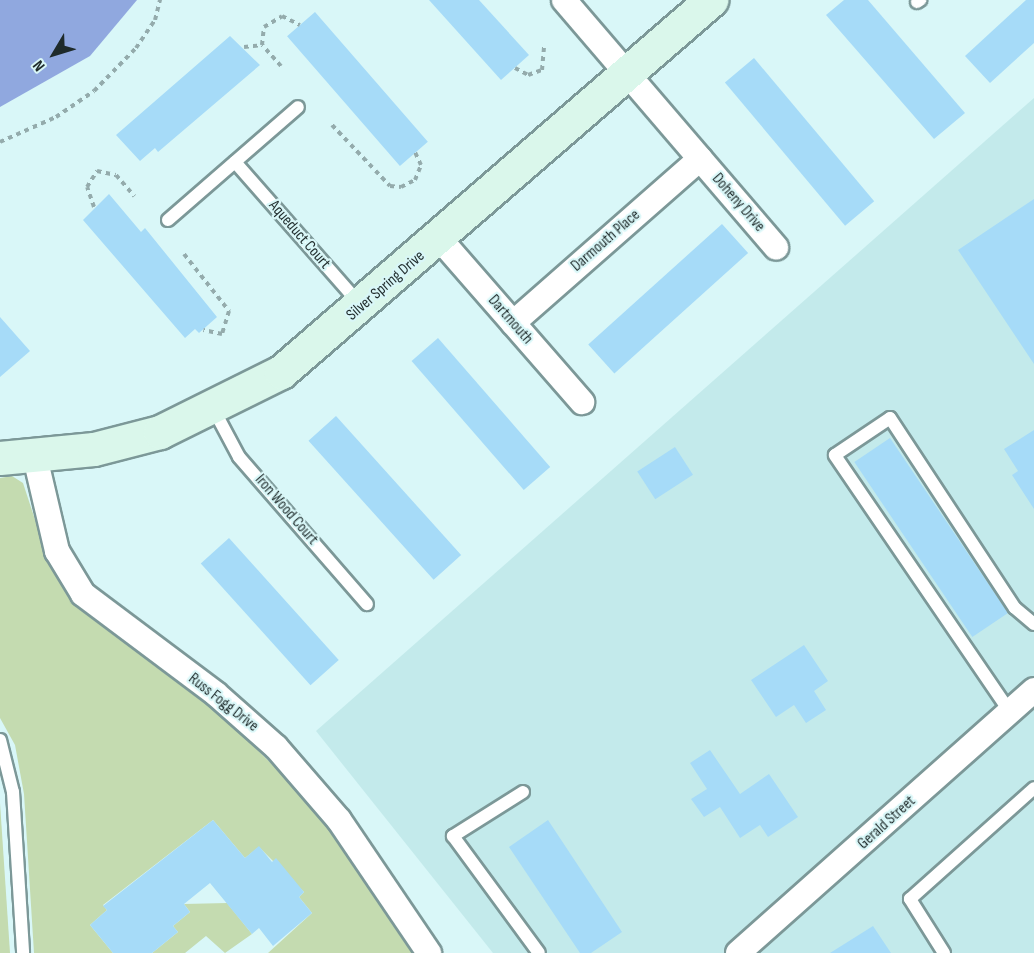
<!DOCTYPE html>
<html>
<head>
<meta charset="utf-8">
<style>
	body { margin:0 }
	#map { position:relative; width:1034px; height:953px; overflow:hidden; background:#d9f7f8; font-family:"Sofia Sans Condensed",sans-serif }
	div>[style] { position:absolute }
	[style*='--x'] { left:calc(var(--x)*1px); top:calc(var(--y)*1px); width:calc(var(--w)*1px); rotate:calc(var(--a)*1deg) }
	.built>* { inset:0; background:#c3eaeb }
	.green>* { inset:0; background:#c4dbb0 }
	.water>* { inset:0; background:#90a8df }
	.building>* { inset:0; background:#a6dbf8; transform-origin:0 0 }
	.path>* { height:4px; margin-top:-2px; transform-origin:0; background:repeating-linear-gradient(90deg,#94abac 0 4.5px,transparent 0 9px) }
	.roads { filter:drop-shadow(2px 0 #7c9898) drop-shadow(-2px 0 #7c9898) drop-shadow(0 2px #7c9898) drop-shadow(0 -2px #7c9898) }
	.lane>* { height:12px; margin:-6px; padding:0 6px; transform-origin:6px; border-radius:6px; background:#fff }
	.street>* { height:24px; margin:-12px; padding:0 12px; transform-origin:12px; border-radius:12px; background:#fff }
	.secondary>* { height:33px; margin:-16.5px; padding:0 16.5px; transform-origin:16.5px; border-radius:16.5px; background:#daf7eb }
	span { translate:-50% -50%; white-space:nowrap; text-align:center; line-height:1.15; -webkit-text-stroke:4.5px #d9f7f8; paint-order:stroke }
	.street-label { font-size:16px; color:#1f2b2b }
	.north { position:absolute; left:24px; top:24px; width:60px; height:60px; -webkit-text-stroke:4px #d9f7f8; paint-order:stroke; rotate:232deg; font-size:16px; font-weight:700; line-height:24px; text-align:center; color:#1f2b2b }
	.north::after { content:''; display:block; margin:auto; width:21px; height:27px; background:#1f2b2b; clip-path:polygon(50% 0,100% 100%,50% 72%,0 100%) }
</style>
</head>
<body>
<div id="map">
	<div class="built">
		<i style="clip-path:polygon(1034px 98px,1034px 953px,493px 953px,316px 731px)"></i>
	</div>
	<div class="green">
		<i style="clip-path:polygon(12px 476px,23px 483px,45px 550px,75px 601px,226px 719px,293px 785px,355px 862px,412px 953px,268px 953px,312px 913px,299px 897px,304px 892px,259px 847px,245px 858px,213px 820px,103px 905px,107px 910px,90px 925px,113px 953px,34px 953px,24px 794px,15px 745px,0 718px,0 478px)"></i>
		<i style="clip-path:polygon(0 803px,10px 953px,0 953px)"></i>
		<i style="clip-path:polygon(227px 903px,252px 934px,225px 953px,206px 936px,185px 953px,152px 953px,178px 932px,173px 926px,190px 912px,184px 904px)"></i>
	</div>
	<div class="water">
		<i style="clip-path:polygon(0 0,137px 0,90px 56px,0 107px)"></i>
	</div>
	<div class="building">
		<i style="clip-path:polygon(429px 0,479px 0,529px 55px,501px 80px)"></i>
		<i style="clip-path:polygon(844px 0,868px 0,965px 113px,934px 139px,826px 15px)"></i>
		<i style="clip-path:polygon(1026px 0,1034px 0,1034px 43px,990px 83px,965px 56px)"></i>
		<i style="left:315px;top:12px;width:172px;height:37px;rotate:49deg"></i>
		<i style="clip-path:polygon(230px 36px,260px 65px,158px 152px,155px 148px,140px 161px,116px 135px)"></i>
		<i style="left:754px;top:58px;width:187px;height:38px;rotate:50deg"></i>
		<i style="clip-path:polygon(109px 194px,141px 232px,145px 228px,217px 317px,199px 333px,195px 329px,185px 338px,83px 220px)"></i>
		<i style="clip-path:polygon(1034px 199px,1034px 364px,958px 250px)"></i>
		<i style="left:722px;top:224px;width:39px;height:180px;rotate:48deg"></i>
		<i style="clip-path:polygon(0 317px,30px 351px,0 377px)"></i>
		<i style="left:438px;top:338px;width:171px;height:35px;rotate:49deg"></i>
		<i style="left:336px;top:416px;width:187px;height:37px;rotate:48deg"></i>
		<i style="clip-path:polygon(1034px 430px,1034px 509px,1012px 475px,1018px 471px,1004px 449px)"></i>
		<i style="left:890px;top:438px;width:211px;height:43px;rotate:56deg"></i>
		<i style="left:675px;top:447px;width:33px;height:45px;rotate:57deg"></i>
		<i style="left:229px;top:538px;width:164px;height:38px;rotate:48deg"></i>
		<i style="clip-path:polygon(804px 645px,828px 681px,814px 691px,826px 710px,806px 723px,794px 705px,776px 717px,751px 680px)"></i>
		<i style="clip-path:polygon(710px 750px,740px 794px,769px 774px,798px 817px,768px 837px,760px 825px,740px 838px,720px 807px,704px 817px,691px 799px,707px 789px,690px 763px)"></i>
		<i style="clip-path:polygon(213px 820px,245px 858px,259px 846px,272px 862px,276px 858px,304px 892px,299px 897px,312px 913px,273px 946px,259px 928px,252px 934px,210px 883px,184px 904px,190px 912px,173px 926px,178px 932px,152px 953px,113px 953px,90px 925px,107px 910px,103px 906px)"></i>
		<i style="clip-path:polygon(548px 820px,622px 932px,591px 953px,580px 953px,509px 847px)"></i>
		<i style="clip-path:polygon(873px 926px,891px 953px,830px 953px)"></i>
	</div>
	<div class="path">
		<i style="--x:244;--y:47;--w:18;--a:-6"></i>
		<i style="--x:281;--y:66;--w:28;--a:-132"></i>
		<i style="--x:262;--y:45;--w:18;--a:-84"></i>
		<i style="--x:264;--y:27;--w:21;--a:-31"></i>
		<i style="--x:282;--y:16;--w:20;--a:27"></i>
		<i style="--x:515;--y:68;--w:15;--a:28"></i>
		<i style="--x:528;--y:75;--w:15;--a:-20"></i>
		<i style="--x:542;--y:70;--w:24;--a:-85"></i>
		<i style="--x:332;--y:125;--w:84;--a:46.4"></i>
		<i style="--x:390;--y:186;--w:11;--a:5"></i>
		<i style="--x:401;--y:187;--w:16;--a:-27"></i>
		<i style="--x:415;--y:180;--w:16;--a:-68"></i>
		<i style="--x:421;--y:165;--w:14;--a:-115"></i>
		<i style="--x:0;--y:142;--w:61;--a:-24.1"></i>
		<i style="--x:56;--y:117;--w:46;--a:-34.4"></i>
		<i style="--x:94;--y:91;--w:60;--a:-45.7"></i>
		<i style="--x:136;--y:48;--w:34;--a:-56"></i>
		<i style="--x:155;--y:20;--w:21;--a:-76"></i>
		<i style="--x:94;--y:207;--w:21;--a:-109"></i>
		<i style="--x:87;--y:187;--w:19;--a:-58"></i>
		<i style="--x:97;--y:171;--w:19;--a:12"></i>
		<i style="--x:116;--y:175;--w:28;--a:49"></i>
		<i style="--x:184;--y:254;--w:73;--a:51.7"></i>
		<i style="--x:229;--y:311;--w:24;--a:107"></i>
		<i style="--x:222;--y:334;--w:19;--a:-168"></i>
	</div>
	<div class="roads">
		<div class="lane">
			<i style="--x:917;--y:2;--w:4;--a:-34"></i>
			<i style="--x:235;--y:162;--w:188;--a:48.7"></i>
			<i style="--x:168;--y:220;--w:172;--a:-41"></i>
			<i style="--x:214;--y:410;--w:53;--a:62"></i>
			<i style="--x:239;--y:457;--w:195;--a:49"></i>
			<i style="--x:1010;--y:712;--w:311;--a:-124.3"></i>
			<i style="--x:835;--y:455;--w:66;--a:-33.9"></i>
			<i style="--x:890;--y:418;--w:227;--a:56.7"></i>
			<i style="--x:1015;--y:608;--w:25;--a:40"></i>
			<i style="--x:0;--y:740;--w:54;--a:76"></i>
			<i style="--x:13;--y:792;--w:161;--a:86.4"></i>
			<i style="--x:523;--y:792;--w:83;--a:147.8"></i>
			<i style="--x:453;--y:836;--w:145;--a:53.7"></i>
			<i style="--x:944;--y:953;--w:64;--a:-122.2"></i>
			<i style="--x:910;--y:899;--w:166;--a:-41.8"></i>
		</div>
		<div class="street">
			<i style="--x:564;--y:0;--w:326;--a:49.4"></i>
			<i style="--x:439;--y:238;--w:218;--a:48.9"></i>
			<i style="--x:513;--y:323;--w:249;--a:-41.3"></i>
			<i style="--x:35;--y:457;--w:97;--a:76.8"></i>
			<i style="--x:57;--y:551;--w:50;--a:58.8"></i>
			<i style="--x:83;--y:594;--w:166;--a:36.9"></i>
			<i style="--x:216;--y:694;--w:80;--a:41.5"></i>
			<i style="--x:276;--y:747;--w:96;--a:49.2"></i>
			<i style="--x:339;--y:820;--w:161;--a:55.9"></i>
			<i style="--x:738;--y:953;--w:396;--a:-41.6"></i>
		</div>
		<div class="secondary">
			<i style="--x:0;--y:458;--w:94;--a:-5.5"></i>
			<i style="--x:94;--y:449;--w:68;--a:-14.4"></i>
			<i style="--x:160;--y:432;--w:135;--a:-26.4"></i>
			<i style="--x:281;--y:372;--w:569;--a:-40.86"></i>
		</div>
	</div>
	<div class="street-label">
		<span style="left:738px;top:203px;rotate:49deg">Doheny Drive</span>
		<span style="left:299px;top:235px;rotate:49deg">Aqueduct Court</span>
		<span style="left:606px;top:241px;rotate:-41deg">Darmouth Place</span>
		<span style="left:386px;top:286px;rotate:-41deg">Silver Spring Drive</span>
		<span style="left:510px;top:320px;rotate:49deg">Dartmouth</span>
		<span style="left:286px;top:510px;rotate:49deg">Iron Wood Court</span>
		<span style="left:223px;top:703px;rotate:38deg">Russ Fogg Drive</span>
		<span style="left:887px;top:823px;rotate:-42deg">Gerald Street</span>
	</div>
	<div class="north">N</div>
</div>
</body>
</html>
